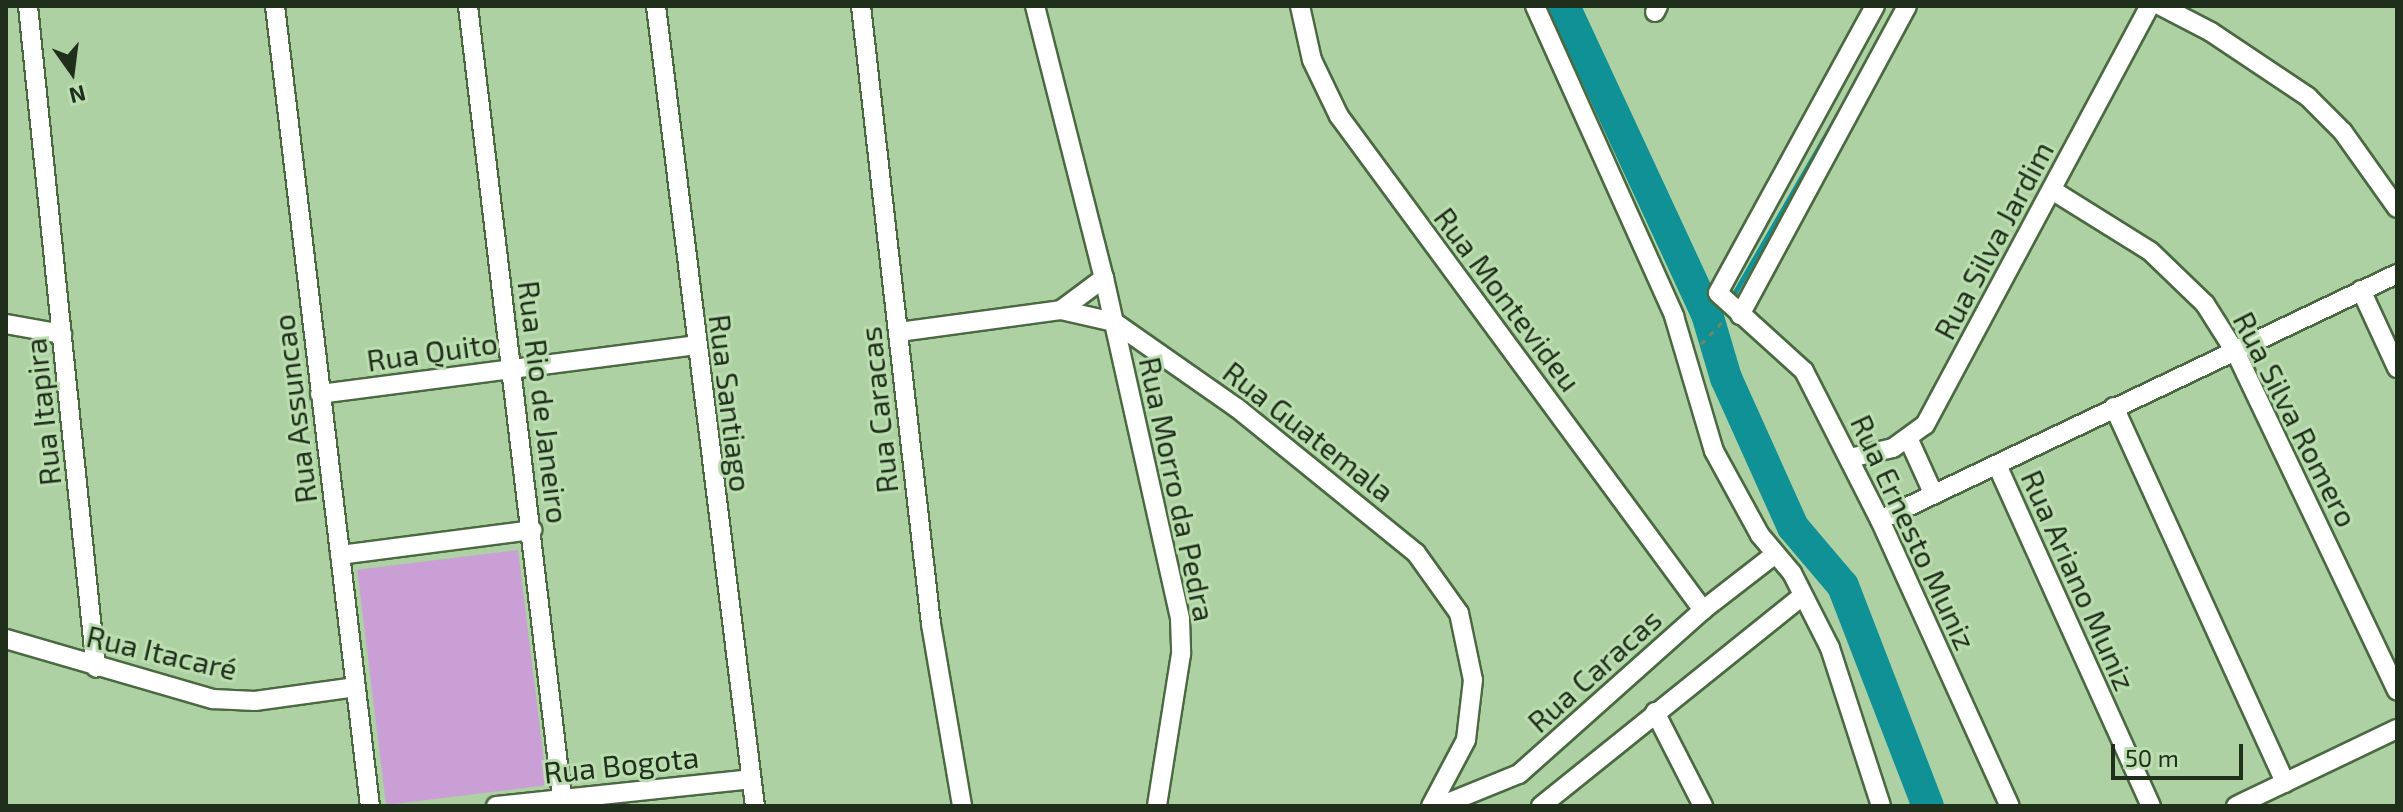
<!DOCTYPE html>
<html>
<head>
<meta charset="utf-8">
<style>
	body { margin:0 }
	#map { position:relative; width:2403px; height:812px; overflow:hidden; background:#aed1a4; font-family:"Exo 2",sans-serif }
	div>[style] { position:absolute }
	[style*='--x'] { left:calc(var(--x)*1px); top:calc(var(--y)*1px); width:calc(var(--w)*1px); rotate:calc(var(--a)*1deg) }
	.green>* { inset:0; background:#c99fd5; transform-origin:0 0 }
	.stream>* { height:5px; margin:-2.5px; padding:0 2.5px; transform-origin:2.5px; border-radius:2.5px; background:#109195 }
	.river>* { height:32px; margin:-16px; padding:0 16px; transform-origin:16px; border-radius:16px; background:#109195 }
	.path>* { height:3px; margin-top:-1.5px; transform-origin:0; background:repeating-linear-gradient(90deg,#6e8766 0 6px,transparent 0 12px) }
	.roads { filter:drop-shadow(2px 0 #4a6941) drop-shadow(-2px 0 #4a6941) drop-shadow(0 2px #4a6941) drop-shadow(0 -2px #4a6941) }
	.street>* { height:18px; margin:-9px; padding:0 9px; transform-origin:9px; border-radius:9px; background:#fff }
	span { translate:-50% -50%; white-space:nowrap; text-align:center; line-height:1.15; -webkit-text-stroke:6px #bbdeb0; paint-order:stroke }
	.street-label { font-size:30px; color:#202e1c }
	.frame { position:absolute; inset:0; border:8px solid #202e1c; pointer-events:none }
	.north { position:absolute; left:32px; top:32px; width:80px; height:80px; -webkit-text-stroke:6px #bbdeb0; paint-order:stroke; rotate:166deg; font-size:22px; font-weight:700; line-height:32px; text-align:center; color:#202e1c }
	.north::after { content:''; display:block; margin:auto; width:28px; height:36px; background:#202e1c; clip-path:polygon(50% 0,100% 100%,50% 72%,0 100%) }
	.scale { position:absolute; left:2111px; top:744px; width:132px; height:36px; box-sizing:border-box; border:4px solid #202e1c; border-top:0; padding-left:10px; font-size:24px; line-height:28px; white-space:nowrap; color:#202e1c; -webkit-text-stroke:6px #bbdeb0; paint-order:stroke }
</style>
</head>
<body>
<div id="map">
	<div class="green">
		<i style="left:518px;top:550px;width:237px;height:162px;rotate:83deg"></i>
	</div>
	<div class="stream">
		<i style="--x:1731;--y:299;--w:222;--a:-60"></i>
		<i style="--x:1707;--y:314;--w:17;--a:-31"></i>
	</div>
	<div class="river">
		<i style="--x:1564;--y:6;--w:340;--a:65.1"></i>
		<i style="--x:1707;--y:314;--w:67;--a:73.5"></i>
		<i style="--x:1726;--y:378;--w:163;--a:65.8"></i>
		<i style="--x:1793;--y:527;--w:77;--a:49.7"></i>
		<i style="--x:1843;--y:586;--w:236;--a:68.9"></i>
	</div>
	<div class="path">
		<i style="--x:1701;--y:344;--w:32;--a:-46"></i>
	</div>
	<div class="roads">
		<div class="street">
			<i style="--x:28;--y:6;--w:665;--a:84.14"></i>
			<i style="--x:275;--y:6;--w:806;--a:83.23"></i>
			<i style="--x:468;--y:6;--w:806;--a:83.23"></i>
			<i style="--x:656;--y:6;--w:806;--a:82.95"></i>
			<i style="--x:861;--y:6;--w:622;--a:83.54"></i>
			<i style="--x:931;--y:624;--w:185;--a:80.3"></i>
			<i style="--x:1035;--y:6;--w:281;--a:75.8"></i>
			<i style="--x:1104;--y:278;--w:349;--a:77.4"></i>
			<i style="--x:1180;--y:619;--w:35;--a:88"></i>
			<i style="--x:1181;--y:654;--w:154;--a:99"></i>
			<i style="--x:1300;--y:6;--w:55;--a:77.5"></i>
			<i style="--x:1312;--y:60;--w:62;--a:64.3"></i>
			<i style="--x:1339;--y:116;--w:614;--a:53.62"></i>
			<i style="--x:1535;--y:6;--w:340;--a:65.8"></i>
			<i style="--x:1674;--y:316;--w:141;--a:73.5"></i>
			<i style="--x:1714;--y:451;--w:96;--a:61.3"></i>
			<i style="--x:1760;--y:535;--w:50;--a:49.9"></i>
			<i style="--x:1792;--y:573;--w:84;--a:63.1"></i>
			<i style="--x:1830;--y:648;--w:166;--a:72.1"></i>
			<i style="--x:1875;--y:6;--w:327;--a:118.7"></i>
			<i style="--x:1718;--y:293;--w:116;--a:42.2"></i>
			<i style="--x:1804;--y:371;--w:167;--a:63"></i>
			<i style="--x:1880;--y:520;--w:314;--a:65.6"></i>
			<i style="--x:2161;--y:6;--w:56;--a:27.5"></i>
			<i style="--x:2211;--y:32;--w:117;--a:33.8"></i>
			<i style="--x:2308;--y:97;--w:49;--a:45"></i>
			<i style="--x:2343;--y:132;--w:93;--a:54.6"></i>
			<i style="--x:1655;--y:12;--w:7;--a:-63"></i>
			<i style="--x:2052;--y:190;--w:115;--a:31.9"></i>
			<i style="--x:2150;--y:251;--w:76;--a:43.9"></i>
			<i style="--x:2205;--y:304;--w:58;--a:57.7"></i>
			<i style="--x:2236;--y:353;--w:374;--a:64.5"></i>
			<i style="--x:2361;--y:290;--w:86;--a:65.2"></i>
			<i style="--x:1061;--y:310;--w:54;--a:-36.7"></i>
			<i style="--x:1740;--y:315;--w:351;--a:-61.6"></i>
			<i style="--x:6;--y:324;--w:57;--a:10.1"></i>
			<i style="--x:899;--y:332;--w:163;--a:-7.7"></i>
			<i style="--x:1061;--y:310;--w:54;--a:12.8"></i>
			<i style="--x:1114;--y:322;--w:150;--a:35"></i>
			<i style="--x:1237;--y:408;--w:230;--a:39"></i>
			<i style="--x:1416;--y:553;--w:74;--a:54.4"></i>
			<i style="--x:1459;--y:613;--w:68;--a:78.2"></i>
			<i style="--x:1473;--y:680;--w:60;--a:96.7"></i>
			<i style="--x:1466;--y:740;--w:75;--a:117.9"></i>
			<i style="--x:320;--y:394;--w:378;--a:-7.4"></i>
			<i style="--x:2114;--y:407;--w:413;--a:65.5"></i>
			<i style="--x:1909;--y:440;--w:60;--a:65.6"></i>
			<i style="--x:1850;--y:458;--w:44;--a:-13.1"></i>
			<i style="--x:1893;--y:448;--w:39;--a:-36"></i>
			<i style="--x:1925;--y:425;--w:476;--a:-61.8"></i>
			<i style="--x:1997;--y:465;--w:374;--a:65.7"></i>
			<i style="--x:1880;--y:520;--w:573;--a:-25.45"></i>
			<i style="--x:340;--y:555;--w:194;--a:-7.4"></i>
			<i style="--x:6;--y:639;--w:216;--a:16.2"></i>
			<i style="--x:213;--y:699;--w:42;--a:2.7"></i>
			<i style="--x:255;--y:701;--w:102;--a:-7.9"></i>
			<i style="--x:1655;--y:712;--w:106;--a:62.9"></i>
			<i style="--x:496;--y:806;--w:256;--a:-6"></i>
			<i style="--x:1440;--y:806;--w:85;--a:-22.1"></i>
			<i style="--x:1519;--y:774;--w:246;--a:-41.7"></i>
			<i style="--x:1703;--y:610;--w:90;--a:-37.8"></i>
			<i style="--x:1541;--y:806;--w:334;--a:-38.8"></i>
			<i style="--x:2236;--y:806;--w:178;--a:-25.6"></i>
		</div>
	</div>
	<div class="street-label">
		<span style="left:1993px;top:240px;rotate:-62deg">Rua Silva Jardim</span>
		<span style="left:1508px;top:299px;rotate:53deg">Rua Montevideu</span>
		<span style="left:432px;top:351px;rotate:-8deg">Rua Quito</span>
		<span style="left:544px;top:402px;rotate:83deg">Rua Rio de Janeiro</span>
		<span style="left:731px;top:403px;rotate:83deg">Rua Santiago</span>
		<span style="left:294px;top:409px;rotate:-97deg">Rua Assuncao</span>
		<span style="left:878px;top:410px;rotate:-96deg">Rua Caracas</span>
		<span style="left:42px;top:412px;rotate:-96deg">Rua Itapira</span>
		<span style="left:2296px;top:419px;rotate:63deg">Rua Silva Romero</span>
		<span style="left:1309px;top:431px;rotate:38deg">Rua Guatemala</span>
		<span style="left:1178px;top:489px;rotate:78deg">Rua Morro da Pedra</span>
		<span style="left:1914px;top:532px;rotate:65deg">Rua Ernesto Muniz</span>
		<span style="left:2079px;top:580px;rotate:66deg">Rua Ariano Muniz</span>
		<span style="left:162px;top:652px;rotate:13deg">Rua Itacaré</span>
		<span style="left:1594px;top:670px;rotate:-42deg">Rua Caracas</span>
		<span style="left:621px;top:764px;rotate:-6deg">Rua Bogota</span>
	</div>
	<div class="frame"></div>
	<div class="north">N</div>
	<div class="scale">50 m</div>
</div>
</body>
</html>
